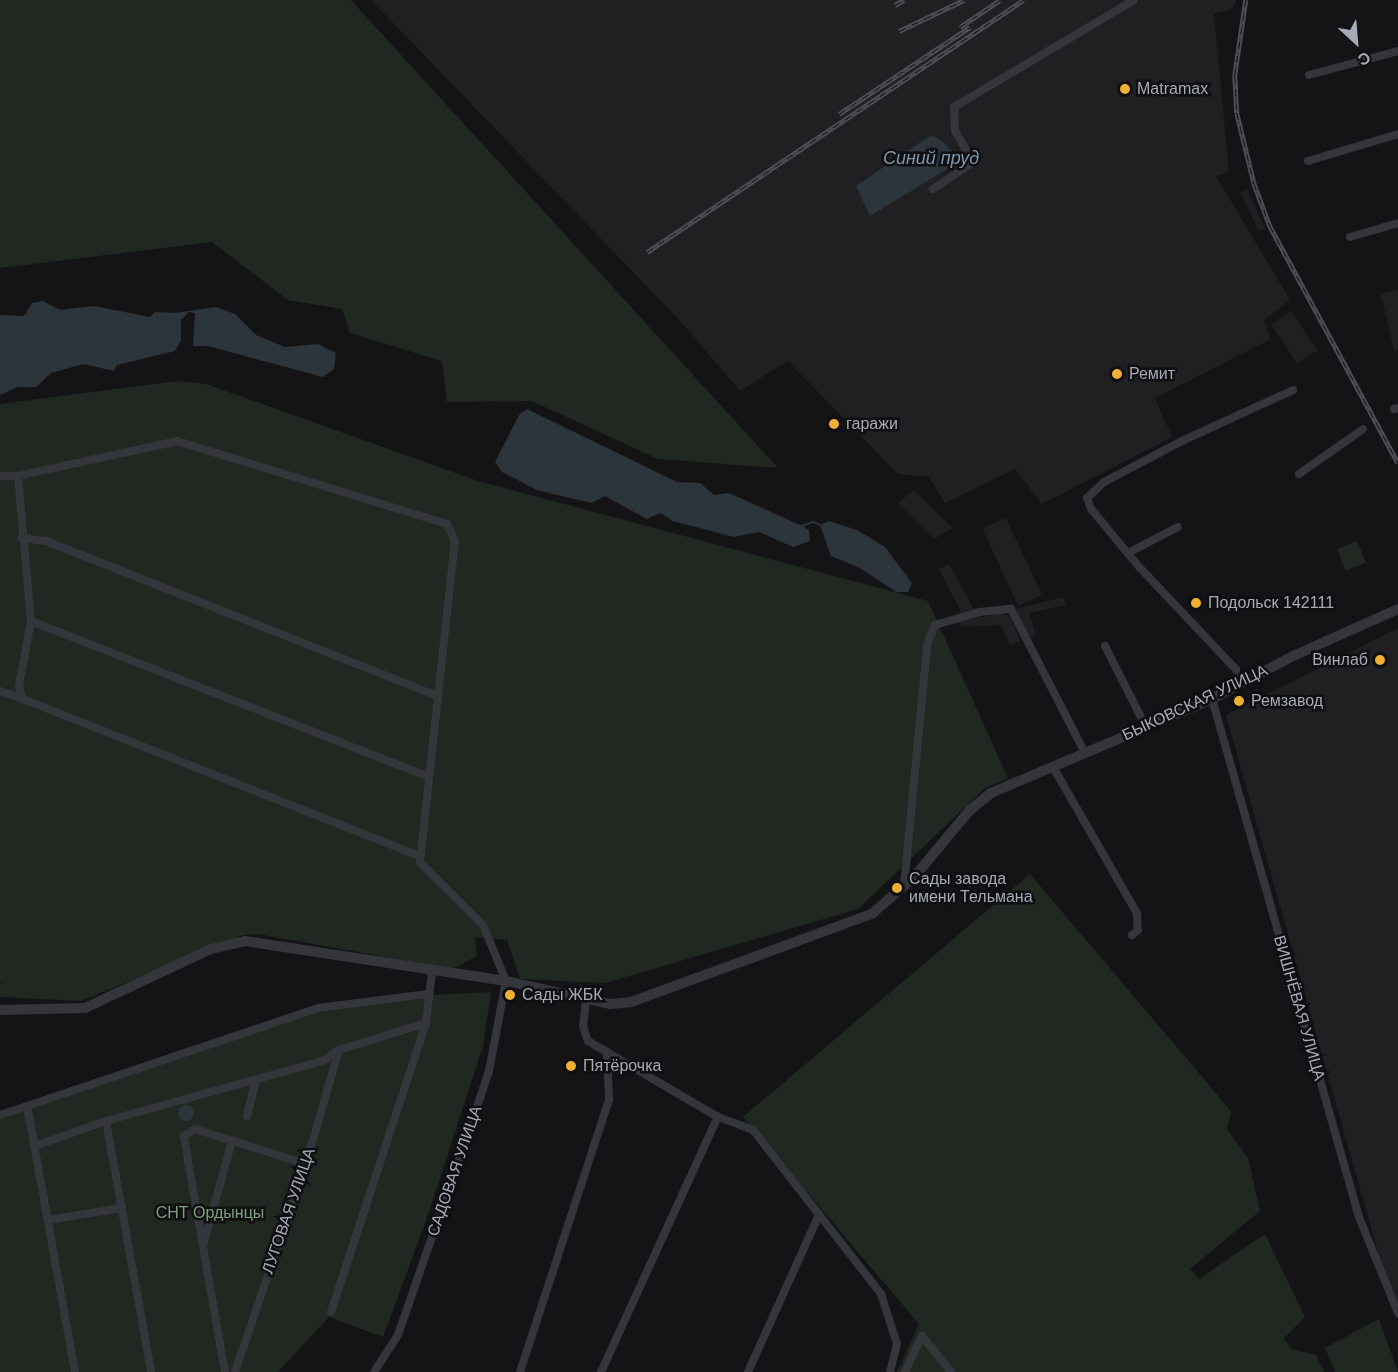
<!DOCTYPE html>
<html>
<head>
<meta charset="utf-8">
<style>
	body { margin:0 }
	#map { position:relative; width:1398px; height:1372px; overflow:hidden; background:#141416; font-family:Helvetica,sans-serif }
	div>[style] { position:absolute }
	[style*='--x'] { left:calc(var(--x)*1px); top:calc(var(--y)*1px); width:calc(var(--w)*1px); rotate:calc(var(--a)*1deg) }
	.built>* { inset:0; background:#202023; transform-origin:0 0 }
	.green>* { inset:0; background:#202821; transform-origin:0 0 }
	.water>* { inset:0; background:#2c353b }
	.round { border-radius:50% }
	.stream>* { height:2px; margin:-1px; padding:0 1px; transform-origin:1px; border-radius:1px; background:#2c353b }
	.minor>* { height:8px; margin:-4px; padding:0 4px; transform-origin:4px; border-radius:4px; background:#35363b }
	.tertiary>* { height:10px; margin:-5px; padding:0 5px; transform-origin:5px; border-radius:5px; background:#35363b }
	.rail>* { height:4.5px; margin-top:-2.25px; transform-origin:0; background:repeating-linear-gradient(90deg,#0f0f11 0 7px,#4c4e54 0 14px); box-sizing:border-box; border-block:2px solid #4c4e54 }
	.dots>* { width:16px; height:16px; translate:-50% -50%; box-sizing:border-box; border:3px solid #0f0f11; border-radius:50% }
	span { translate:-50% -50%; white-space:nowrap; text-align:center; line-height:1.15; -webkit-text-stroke:5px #0f0f11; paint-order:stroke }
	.poi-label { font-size:16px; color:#a6abb6 }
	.left { translate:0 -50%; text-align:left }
	.right { translate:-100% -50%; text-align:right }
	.street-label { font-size:16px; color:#a6abb6 }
	.park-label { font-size:16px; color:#7da17f }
	.water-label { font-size:18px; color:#7d98b0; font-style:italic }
	.north { position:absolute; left:1326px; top:12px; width:60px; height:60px; -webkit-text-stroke:4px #0f0f11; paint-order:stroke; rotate:154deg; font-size:16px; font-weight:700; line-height:24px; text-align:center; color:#a6abb6 }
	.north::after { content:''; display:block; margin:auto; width:21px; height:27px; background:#a6abb6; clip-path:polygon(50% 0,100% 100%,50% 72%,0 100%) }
</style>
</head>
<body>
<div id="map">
	<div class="built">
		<i style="clip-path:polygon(371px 0,1236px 0,1233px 9px,1214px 14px,1229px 172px,1216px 176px,1290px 300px,1264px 320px,1271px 339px,1155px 398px,1172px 437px,1042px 504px,1015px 469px,945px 503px,929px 477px,898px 474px,788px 361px,740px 391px,682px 323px)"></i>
		<i style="left:1247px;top:189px;width:43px;height:7px;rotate:65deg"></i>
		<i style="clip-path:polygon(1398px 290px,1398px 349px,1394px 351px,1381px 294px)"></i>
		<i style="left:1291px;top:311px;width:47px;height:24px;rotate:56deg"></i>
		<i style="clip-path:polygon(914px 490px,953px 528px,934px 539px,898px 503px)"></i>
		<i style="left:1006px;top:518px;width:85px;height:26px;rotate:65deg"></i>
		<i style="clip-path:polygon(949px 564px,975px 611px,962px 614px,939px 569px)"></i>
		<i style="clip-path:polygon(1063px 597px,1066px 605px,1029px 613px,1036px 635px,1027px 637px,1016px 609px)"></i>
		<i style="clip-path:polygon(1004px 613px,1011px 618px,1021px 641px,1010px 645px,1001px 625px,961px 627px,959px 621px)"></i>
		<i style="clip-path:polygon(1398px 628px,1398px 1304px,1379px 1256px,1226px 715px)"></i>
	</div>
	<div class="green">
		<i style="clip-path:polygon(0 0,351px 0,778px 468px,658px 459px,532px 401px,447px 402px,442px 361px,350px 333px,342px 309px,288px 300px,212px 242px,0 268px)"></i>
		<i style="clip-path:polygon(177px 381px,206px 384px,478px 481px,928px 601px,1008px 778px,985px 788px,858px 909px,605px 983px,520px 979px,507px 940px,475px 937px,477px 956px,452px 969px,258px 934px,243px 935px,81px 1001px,0 997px,0 984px,4px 984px,0 983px,0 404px)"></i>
		<i style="left:1357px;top:541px;width:23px;height:22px;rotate:67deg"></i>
		<i style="clip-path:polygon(1030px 874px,1231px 1111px,1227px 1129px,1248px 1158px,1260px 1211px,1190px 1269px,1199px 1279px,1265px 1234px,1305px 1317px,1284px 1338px,1291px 1349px,1316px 1355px,1324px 1372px,897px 1372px,919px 1324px,743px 1117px)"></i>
		<i style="clip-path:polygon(491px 992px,483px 1046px,427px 1218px,383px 1337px,329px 1317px,278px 1372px,0 1372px,0 1119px,302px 1015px,390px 997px)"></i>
		<i style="clip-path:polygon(1379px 1319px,1398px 1372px,1335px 1372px,1325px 1348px)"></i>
	</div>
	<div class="water">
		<i style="clip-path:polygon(931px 135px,941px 140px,957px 157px,952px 166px,870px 216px,856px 186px)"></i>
		<i style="clip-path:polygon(43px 301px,60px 310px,94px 306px,150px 317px,155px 312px,175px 313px,216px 307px,235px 314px,256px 335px,285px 347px,318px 344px,336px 353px,334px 369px,323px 377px,208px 346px,193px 346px,195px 313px,189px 312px,181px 320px,181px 340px,175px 351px,117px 365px,114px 371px,83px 364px,51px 373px,36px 387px,18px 387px,0 395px,0 315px,24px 316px,32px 303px)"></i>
		<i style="clip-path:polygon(527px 409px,677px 482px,700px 483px,714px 495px,729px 493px,802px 526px,809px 530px,810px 541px,793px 547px,759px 532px,734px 537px,673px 521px,660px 513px,647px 519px,605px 496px,591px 503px,537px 490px,502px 472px,495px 462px,519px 415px)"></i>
		<i style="clip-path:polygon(829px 521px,857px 530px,885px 547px,912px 583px,908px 592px,896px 592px,860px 568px,831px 556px,820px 525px)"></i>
		<i class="round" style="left:178px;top:1105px;width:16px;height:16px"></i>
	</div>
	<div class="stream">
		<i style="--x:802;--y:526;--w:12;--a:-20"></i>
		<i style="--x:813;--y:522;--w:8;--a:23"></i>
	</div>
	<div class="minor">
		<i style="--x:1309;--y:75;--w:92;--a:-15.1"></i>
		<i style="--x:1308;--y:161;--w:94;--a:-16.7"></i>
		<i style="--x:933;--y:189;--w:43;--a:-33.7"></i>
		<i style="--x:969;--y:165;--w:8;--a:-83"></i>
		<i style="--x:970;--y:157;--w:30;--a:-120"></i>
		<i style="--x:955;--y:131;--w:24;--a:-92"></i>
		<i style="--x:954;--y:107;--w:209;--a:-30.7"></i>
		<i style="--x:1350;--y:237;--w:50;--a:-16.3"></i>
		<i style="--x:1394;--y:409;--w:4;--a:-14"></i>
		<i style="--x:1299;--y:474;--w:78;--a:-35.1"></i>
		<i style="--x:0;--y:476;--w:18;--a:0"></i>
		<i style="--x:21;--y:538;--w:25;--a:7"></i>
		<i style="--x:46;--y:541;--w:418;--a:21.6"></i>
		<i style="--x:1128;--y:553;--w:56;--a:-27.5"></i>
		<i style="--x:31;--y:621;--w:425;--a:21.4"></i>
		<i style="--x:1105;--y:646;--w:91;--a:63.2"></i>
		<i style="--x:1246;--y:680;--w:154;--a:-133.4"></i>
		<i style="--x:1140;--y:568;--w:77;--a:-129.7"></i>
		<i style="--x:1091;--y:509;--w:12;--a:-110"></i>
		<i style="--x:1087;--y:498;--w:23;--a:-43"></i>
		<i style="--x:1104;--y:482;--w:90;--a:-27.7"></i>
		<i style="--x:1184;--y:440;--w:120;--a:-24.6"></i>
		<i style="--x:0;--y:691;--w:24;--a:19"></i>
		<i style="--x:1212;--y:699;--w:538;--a:74.16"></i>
		<i style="--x:1359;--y:1217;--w:104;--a:67.9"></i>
		<i style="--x:1053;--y:767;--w:168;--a:60.1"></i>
		<i style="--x:1137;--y:913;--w:17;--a:87"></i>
		<i style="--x:1138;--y:930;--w:8;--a:140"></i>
		<i style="--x:904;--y:886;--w:242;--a:-84.5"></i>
		<i style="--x:927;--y:645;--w:22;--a:-68"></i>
		<i style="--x:935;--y:625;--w:47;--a:-16.1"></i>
		<i style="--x:980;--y:612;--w:31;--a:-6"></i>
		<i style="--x:1011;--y:609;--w:162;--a:62.8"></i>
		<i style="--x:586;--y:999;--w:27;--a:96"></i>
		<i style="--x:583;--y:1026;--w:16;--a:72"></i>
		<i style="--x:588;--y:1041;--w:151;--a:30.3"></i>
		<i style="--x:718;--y:1117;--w:37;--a:20"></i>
		<i style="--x:753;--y:1130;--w:208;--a:52"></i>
		<i style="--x:881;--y:1294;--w:52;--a:72.3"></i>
		<i style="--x:897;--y:1344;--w:29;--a:104"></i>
		<i style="--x:0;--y:1115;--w:28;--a:-18"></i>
		<i style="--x:247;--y:1116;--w:36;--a:-76"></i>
		<i style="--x:106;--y:1121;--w:225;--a:-15.5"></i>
		<i style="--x:323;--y:1061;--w:19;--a:-35"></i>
		<i style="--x:339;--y:1050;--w:91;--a:-17.2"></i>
		<i style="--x:426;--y:1023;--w:52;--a:-83.4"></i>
		<i style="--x:35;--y:1146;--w:75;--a:-19.4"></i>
		<i style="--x:106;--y:1121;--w:255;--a:79.8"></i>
		<i style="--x:48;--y:1220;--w:75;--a:-9.2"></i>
		<i style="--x:204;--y:1242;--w:105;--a:-74.5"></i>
		<i style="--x:331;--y:1312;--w:304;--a:-71.8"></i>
		<i style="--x:75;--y:1372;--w:270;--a:-100.2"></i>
		<i style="--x:27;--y:1106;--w:307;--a:-18.6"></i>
		<i style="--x:318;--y:1008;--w:111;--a:-7.3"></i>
		<i style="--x:225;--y:1372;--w:240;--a:-99.9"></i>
		<i style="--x:184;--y:1136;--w:13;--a:-32"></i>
		<i style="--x:195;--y:1129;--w:116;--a:17.5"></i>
		<i style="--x:235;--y:1372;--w:220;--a:-71.2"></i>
		<i style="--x:306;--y:1164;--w:119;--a:-73.9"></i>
		<i style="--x:374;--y:1372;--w:44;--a:-57"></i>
		<i style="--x:398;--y:1335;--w:229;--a:-70.9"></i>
		<i style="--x:473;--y:1119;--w:51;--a:-71.6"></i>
		<i style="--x:489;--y:1071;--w:92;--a:-79.3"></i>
		<i style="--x:506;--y:981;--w:61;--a:-112.3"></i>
		<i style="--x:483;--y:925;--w:89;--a:-135"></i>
		<i style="--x:420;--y:862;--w:323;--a:-83.8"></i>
		<i style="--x:455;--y:541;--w:19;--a:-115"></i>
		<i style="--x:447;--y:524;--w:282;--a:-162.9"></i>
		<i style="--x:178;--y:441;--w:164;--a:167.7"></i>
		<i style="--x:18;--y:476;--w:146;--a:84.9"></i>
		<i style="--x:31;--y:621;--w:66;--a:100.5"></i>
		<i style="--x:19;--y:686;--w:14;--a:73"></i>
		<i style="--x:23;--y:699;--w:427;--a:21.6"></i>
		<i style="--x:520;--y:1372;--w:287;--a:-71.9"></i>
		<i style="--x:609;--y:1099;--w:47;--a:-92.4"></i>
		<i style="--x:601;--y:1372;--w:281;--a:-65.4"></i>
		<i style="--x:748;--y:1372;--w:172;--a:-65.7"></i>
		<i style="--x:905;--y:1372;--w:40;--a:-65"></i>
		<i style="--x:922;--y:1336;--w:46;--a:51.1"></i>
	</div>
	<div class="tertiary">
		<i style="--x:0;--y:1010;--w:85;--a:-1.3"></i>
		<i style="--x:85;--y:1008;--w:139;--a:-25.1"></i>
		<i style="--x:211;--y:949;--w:35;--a:-13"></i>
		<i style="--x:245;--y:941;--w:264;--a:8.7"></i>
		<i style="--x:506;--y:981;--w:107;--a:12.5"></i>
		<i style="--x:610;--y:1004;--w:21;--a:-5"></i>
		<i style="--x:631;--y:1002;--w:257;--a:-20.1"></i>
		<i style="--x:872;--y:914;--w:56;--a:-41.4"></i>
		<i style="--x:914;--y:877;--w:87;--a:-50.1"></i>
		<i style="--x:970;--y:810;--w:27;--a:-39"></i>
		<i style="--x:991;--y:793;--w:240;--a:-23"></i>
		<i style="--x:1212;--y:699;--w:92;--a:-28"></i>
		<i style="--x:1293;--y:656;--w:115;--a:-24.1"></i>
	</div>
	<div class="rail">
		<i style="--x:1246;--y:0;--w:76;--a:98.3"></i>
		<i style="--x:1235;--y:75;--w:38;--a:87"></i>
		<i style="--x:1237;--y:113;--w:72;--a:76.3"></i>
		<i style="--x:1254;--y:183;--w:46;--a:69.6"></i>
		<i style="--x:1270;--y:226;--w:269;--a:61.6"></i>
		<i style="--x:895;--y:5;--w:10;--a:-29"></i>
		<i style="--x:960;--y:27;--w:48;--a:-34"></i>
		<i style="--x:899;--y:31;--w:72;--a:-25.5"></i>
		<i style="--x:839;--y:114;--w:157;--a:-33.6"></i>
		<i style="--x:647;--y:252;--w:453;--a:-33.8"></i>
	</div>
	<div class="dots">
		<i style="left:1125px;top:89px;background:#efb033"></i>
		<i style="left:1117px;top:374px;background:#efb033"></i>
		<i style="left:834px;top:424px;background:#efb033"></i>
		<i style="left:1196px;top:603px;background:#efb033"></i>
		<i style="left:1380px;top:660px;background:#efb033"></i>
		<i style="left:1239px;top:701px;background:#efb033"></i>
		<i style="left:897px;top:888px;background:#efb033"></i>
		<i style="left:510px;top:995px;background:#efb033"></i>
		<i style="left:571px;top:1066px;background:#efb033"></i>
	</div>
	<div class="poi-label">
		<span class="left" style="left:1137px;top:89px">Matramax</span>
		<span class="left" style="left:1129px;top:374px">Ремит</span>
		<span class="left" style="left:846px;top:424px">гаражи</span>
		<span class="left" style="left:1208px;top:603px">Подольск 142111</span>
		<span class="right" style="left:1368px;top:660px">Винлаб</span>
		<span class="left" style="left:1251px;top:701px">Ремзавод</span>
		<span class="left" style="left:909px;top:888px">Сады завода<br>имени Тельмана</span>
		<span class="left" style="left:522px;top:995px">Сады ЖБК</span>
		<span class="left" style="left:583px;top:1066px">Пятёрочка</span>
	</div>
	<div class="street-label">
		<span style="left:1195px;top:703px;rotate:-25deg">БЫКОВСКАЯ УЛИЦА</span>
		<span style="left:1299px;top:1008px;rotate:74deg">ВИШНЁВАЯ УЛИЦА</span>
		<span style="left:455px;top:1171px;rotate:-71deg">САДОВАЯ УЛИЦА</span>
		<span style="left:289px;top:1211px;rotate:-71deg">ЛУГОВАЯ УЛИЦА</span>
	</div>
	<div class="park-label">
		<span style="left:210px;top:1213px">СНТ Ордынцы</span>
	</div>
	<div class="water-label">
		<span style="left:931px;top:158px">Синий пруд</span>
	</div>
	<div class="north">С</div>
</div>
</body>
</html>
